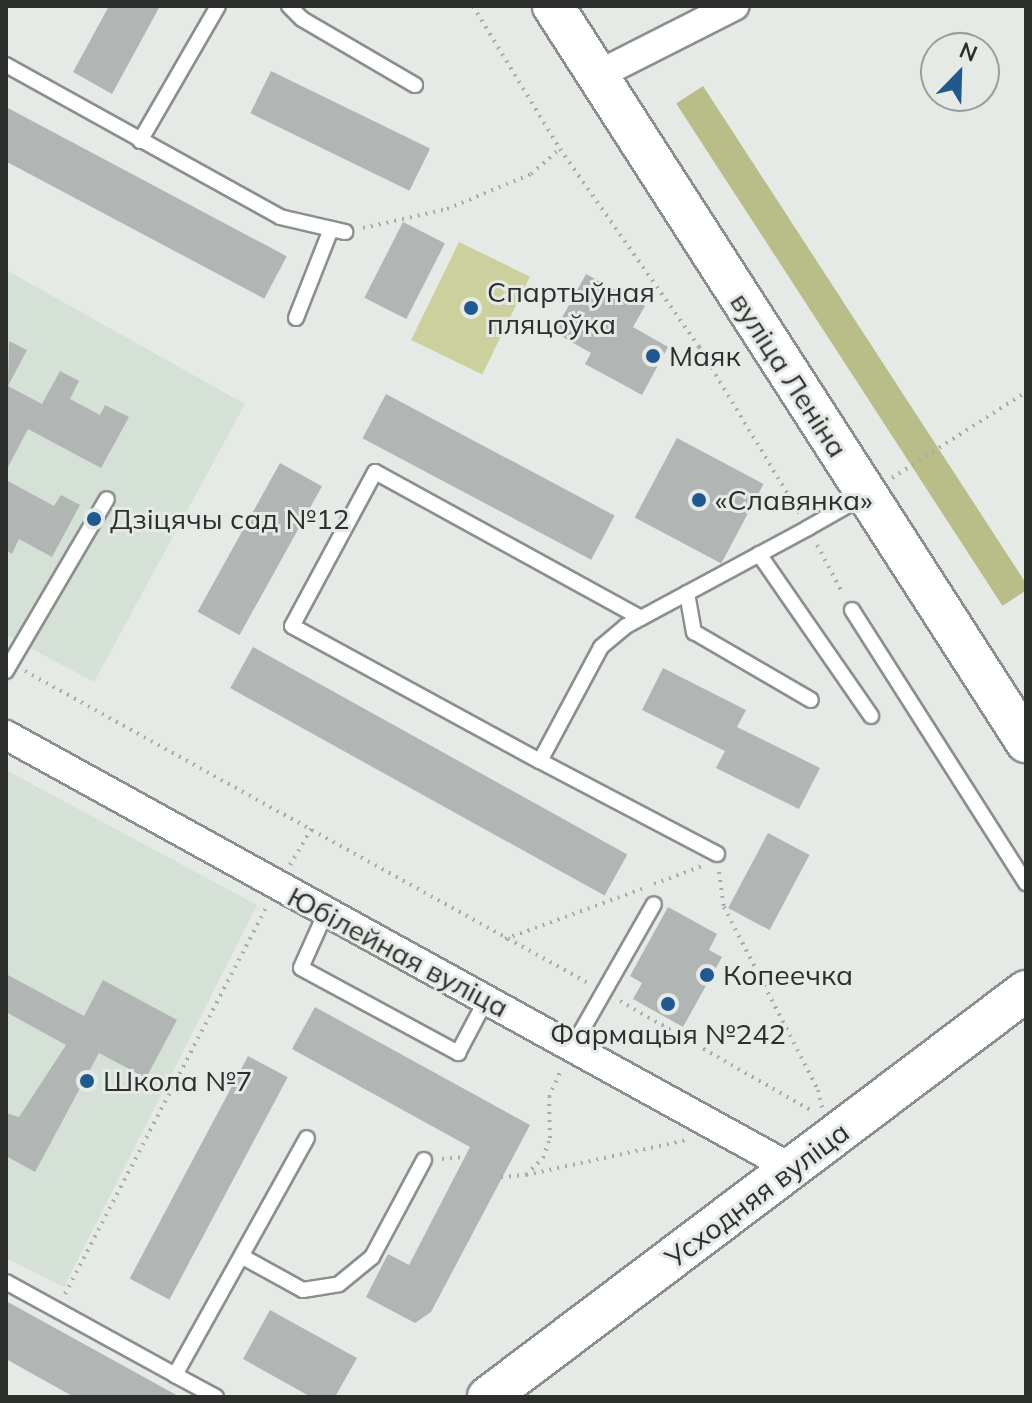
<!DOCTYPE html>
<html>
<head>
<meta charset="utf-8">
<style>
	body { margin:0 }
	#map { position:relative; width:1032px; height:1403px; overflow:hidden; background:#e5eae6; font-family:Mulish,sans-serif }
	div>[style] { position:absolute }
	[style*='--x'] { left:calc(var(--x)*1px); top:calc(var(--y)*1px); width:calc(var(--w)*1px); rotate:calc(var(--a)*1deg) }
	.built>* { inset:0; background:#d5e0d7 }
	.green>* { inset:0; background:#ccd09d; transform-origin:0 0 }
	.forest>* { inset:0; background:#b9bd88; transform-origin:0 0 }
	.building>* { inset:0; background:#b1b6b4; transform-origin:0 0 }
	.path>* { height:4px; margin-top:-2px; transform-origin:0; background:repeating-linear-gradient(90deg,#a9adaa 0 2px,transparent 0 8px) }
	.roads { filter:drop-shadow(2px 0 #8c908d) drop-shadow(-2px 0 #8c908d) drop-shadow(0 2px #8c908d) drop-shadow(0 -2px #8c908d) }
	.lane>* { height:14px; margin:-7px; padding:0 7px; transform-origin:7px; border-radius:7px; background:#fff }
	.street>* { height:28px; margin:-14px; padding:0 14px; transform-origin:14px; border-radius:14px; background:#fff }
	.secondary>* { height:40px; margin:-20px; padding:0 20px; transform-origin:20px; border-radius:20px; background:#fff }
	.dots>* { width:22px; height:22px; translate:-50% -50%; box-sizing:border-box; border:4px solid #e5eae6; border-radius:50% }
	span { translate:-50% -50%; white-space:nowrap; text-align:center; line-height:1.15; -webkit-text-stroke:6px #e5eae6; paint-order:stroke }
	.poi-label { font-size:28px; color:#2d2f2d }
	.left { translate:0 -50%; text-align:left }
	.street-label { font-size:28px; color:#2d2f2d }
	.frame { position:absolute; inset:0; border:8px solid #2d2f2d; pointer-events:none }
	.north { position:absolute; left:920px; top:32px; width:80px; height:80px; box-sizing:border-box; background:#e5eae6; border:2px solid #9b9f9c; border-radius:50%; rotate:23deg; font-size:22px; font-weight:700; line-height:32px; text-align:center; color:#2d2f2d }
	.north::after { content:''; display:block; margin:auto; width:28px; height:36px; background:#1f5990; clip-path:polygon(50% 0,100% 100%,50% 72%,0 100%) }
</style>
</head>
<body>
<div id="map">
	<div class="built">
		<i style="clip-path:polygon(6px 270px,245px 404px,94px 682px,6px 635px)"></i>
		<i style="clip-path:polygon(6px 770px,257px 905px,64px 1287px,6px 1258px)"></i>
	</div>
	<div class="green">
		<i style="left:459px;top:242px;width:79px;height:109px;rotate:26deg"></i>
	</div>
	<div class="forest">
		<i style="left:703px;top:86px;width:599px;height:32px;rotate:57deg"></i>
	</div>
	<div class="building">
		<i style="clip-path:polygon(109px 6px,160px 6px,112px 94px,73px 72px)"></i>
		<i style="left:271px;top:71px;width:177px;height:47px;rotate:26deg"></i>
		<i style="left:6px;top:107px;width:318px;height:48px;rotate:28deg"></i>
		<i style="left:403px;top:222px;width:47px;height:85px;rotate:27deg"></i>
		<i style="clip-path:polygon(586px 274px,645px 306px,633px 327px,668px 347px,642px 395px,585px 364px,591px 353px,554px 332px)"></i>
		<i style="clip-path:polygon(9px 341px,27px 350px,8px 386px,42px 404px,60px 371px,79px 381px,70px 399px,100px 415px,105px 405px,129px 417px,101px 468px,28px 429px,6px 471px)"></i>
		<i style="left:386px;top:394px;width:259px;height:50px;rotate:28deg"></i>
		<i style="left:677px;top:438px;width:98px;height:90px;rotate:28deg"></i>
		<i style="left:280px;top:463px;width:48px;height:170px;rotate:29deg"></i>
		<i style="clip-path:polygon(6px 480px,54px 506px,61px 495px,80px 505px,52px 557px,19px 539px,12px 554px,6px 550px)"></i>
		<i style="left:253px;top:647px;width:428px;height:47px;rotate:29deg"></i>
		<i style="clip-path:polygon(663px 668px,746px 710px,737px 727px,820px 768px,799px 809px,716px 768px,725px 751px,642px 710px)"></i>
		<i style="left:768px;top:833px;width:47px;height:85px;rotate:28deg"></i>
		<i style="clip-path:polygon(668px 907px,717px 934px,709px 950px,722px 957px,683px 1027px,633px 999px,642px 983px,630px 976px)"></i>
		<i style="clip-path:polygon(6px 974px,84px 1016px,103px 980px,177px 1020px,146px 1078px,99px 1053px,35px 1172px,6px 1156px,6px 1113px,19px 1117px,66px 1045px,6px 1012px)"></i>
		<i style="clip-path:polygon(315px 1007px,530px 1125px,431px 1312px,415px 1323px,366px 1297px,388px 1254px,409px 1265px,470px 1147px,292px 1049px)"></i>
		<i style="left:248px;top:1056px;width:45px;height:252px;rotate:28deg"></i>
		<i style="clip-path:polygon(6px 1301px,180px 1397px,74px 1397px,6px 1359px)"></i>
		<i style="clip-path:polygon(270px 1310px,357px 1358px,335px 1397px,311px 1397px,243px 1359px)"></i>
	</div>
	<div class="path">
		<i style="--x:473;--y:6;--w:167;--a:58.7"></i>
		<i style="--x:363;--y:228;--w:86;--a:-12.7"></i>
		<i style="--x:447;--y:209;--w:91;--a:-22.6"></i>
		<i style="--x:531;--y:174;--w:38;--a:-41"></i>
		<i style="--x:560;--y:149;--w:242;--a:54.9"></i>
		<i style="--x:699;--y:347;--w:194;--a:58.9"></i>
		<i style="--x:892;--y:478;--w:159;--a:-32.7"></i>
		<i style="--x:817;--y:545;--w:55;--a:62"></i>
		<i style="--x:25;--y:671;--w:644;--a:28.99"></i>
		<i style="--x:290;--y:865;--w:42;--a:-59.7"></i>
		<i style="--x:719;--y:872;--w:35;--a:82"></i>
		<i style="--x:724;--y:907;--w:206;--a:62.8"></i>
		<i style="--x:818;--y:1090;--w:18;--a:77"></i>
		<i style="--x:654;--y:884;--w:51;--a:-20.6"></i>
		<i style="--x:505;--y:939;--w:146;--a:-20.1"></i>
		<i style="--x:620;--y:1001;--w:224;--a:29.8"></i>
		<i style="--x:442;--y:1159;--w:23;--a:-5"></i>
		<i style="--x:526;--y:1175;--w:165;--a:-12.3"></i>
		<i style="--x:501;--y:1177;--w:25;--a:-5"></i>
		<i style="--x:526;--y:1175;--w:24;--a:-45"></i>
		<i style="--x:543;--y:1158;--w:21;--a:-71"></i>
		<i style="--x:550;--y:1138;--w:41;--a:-91.4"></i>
		<i style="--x:549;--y:1097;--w:30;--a:-66"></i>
		<i style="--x:65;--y:1294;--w:435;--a:-62.5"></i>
	</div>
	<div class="roads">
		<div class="lane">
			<i style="--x:289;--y:6;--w:18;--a:45"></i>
			<i style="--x:302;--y:19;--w:131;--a:30.3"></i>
			<i style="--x:6;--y:65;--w:313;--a:29"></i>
			<i style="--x:280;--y:217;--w:67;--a:13"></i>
			<i style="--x:140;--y:141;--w:156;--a:-60"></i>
			<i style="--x:296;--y:318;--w:96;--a:-68.5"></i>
			<i style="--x:759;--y:554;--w:197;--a:55.3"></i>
			<i style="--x:687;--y:593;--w:40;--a:80"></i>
			<i style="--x:694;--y:632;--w:135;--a:30.2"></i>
			<i style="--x:852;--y:610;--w:324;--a:57.5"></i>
			<i style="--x:641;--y:618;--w:303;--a:-151.2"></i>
			<i style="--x:375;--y:472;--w:175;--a:118.3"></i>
			<i style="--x:292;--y:626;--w:282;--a:28.6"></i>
			<i style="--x:540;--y:761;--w:129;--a:-61.8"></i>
			<i style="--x:601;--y:647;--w:33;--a:-40"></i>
			<i style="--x:626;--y:626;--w:207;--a:-28.3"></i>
			<i style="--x:808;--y:528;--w:67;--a:-29.6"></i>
			<i style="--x:6;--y:671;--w:199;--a:-59.6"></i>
			<i style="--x:540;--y:761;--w:200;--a:27.7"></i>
			<i style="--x:326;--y:912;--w:61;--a:114.1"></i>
			<i style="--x:301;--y:968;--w:179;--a:28.4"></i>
			<i style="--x:458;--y:1053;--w:60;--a:-62.2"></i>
			<i style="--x:573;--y:1046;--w:163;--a:-60.3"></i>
			<i style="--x:243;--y:1257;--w:68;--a:28.8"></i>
			<i style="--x:303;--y:1290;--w:36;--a:-9"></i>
			<i style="--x:339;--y:1284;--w:43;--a:-39.3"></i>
			<i style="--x:372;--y:1257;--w:110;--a:-61.8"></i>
			<i style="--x:6;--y:1282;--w:193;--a:28.8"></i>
			<i style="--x:216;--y:1397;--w:47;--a:-151.8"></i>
			<i style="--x:175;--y:1375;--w:271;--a:-60.9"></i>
		</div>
		<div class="street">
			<i style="--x:598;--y:75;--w:153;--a:-26.9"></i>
			<i style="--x:6;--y:735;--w:897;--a:28.88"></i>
		</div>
		<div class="secondary">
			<i style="--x:553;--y:6;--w:875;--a:57.27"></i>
			<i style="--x:488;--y:1397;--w:674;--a:-37.04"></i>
		</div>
	</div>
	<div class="dots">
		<i style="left:471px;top:308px;background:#1f5990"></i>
		<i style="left:653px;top:356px;background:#1f5990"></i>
		<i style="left:699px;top:500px;background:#1f5990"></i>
		<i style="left:94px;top:519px;background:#1f5990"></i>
		<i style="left:707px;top:975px;background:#1f5990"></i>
		<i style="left:668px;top:1004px;background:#1f5990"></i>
		<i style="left:87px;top:1081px;background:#1f5990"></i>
	</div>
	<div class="poi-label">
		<span class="left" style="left:487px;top:308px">Спартыўная<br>пляцоўка</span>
		<span class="left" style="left:669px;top:356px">Маяк</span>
		<span class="left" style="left:715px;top:500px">«Славянка»</span>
		<span class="left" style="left:110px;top:519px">Дзіцячы сад №12</span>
		<span class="left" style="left:723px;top:975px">Копеечка</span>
		<span style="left:668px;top:1034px">Фармацыя №242</span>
		<span class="left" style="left:103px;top:1081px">Школа №7</span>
	</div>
	<div class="street-label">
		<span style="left:789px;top:375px;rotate:57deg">вуліца Леніна</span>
		<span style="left:398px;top:952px;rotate:28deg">Юбілейная вуліца</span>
		<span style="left:757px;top:1195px;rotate:-37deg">Усходняя вуліца</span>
	</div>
	<div class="frame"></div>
	<div class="north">N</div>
</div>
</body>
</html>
